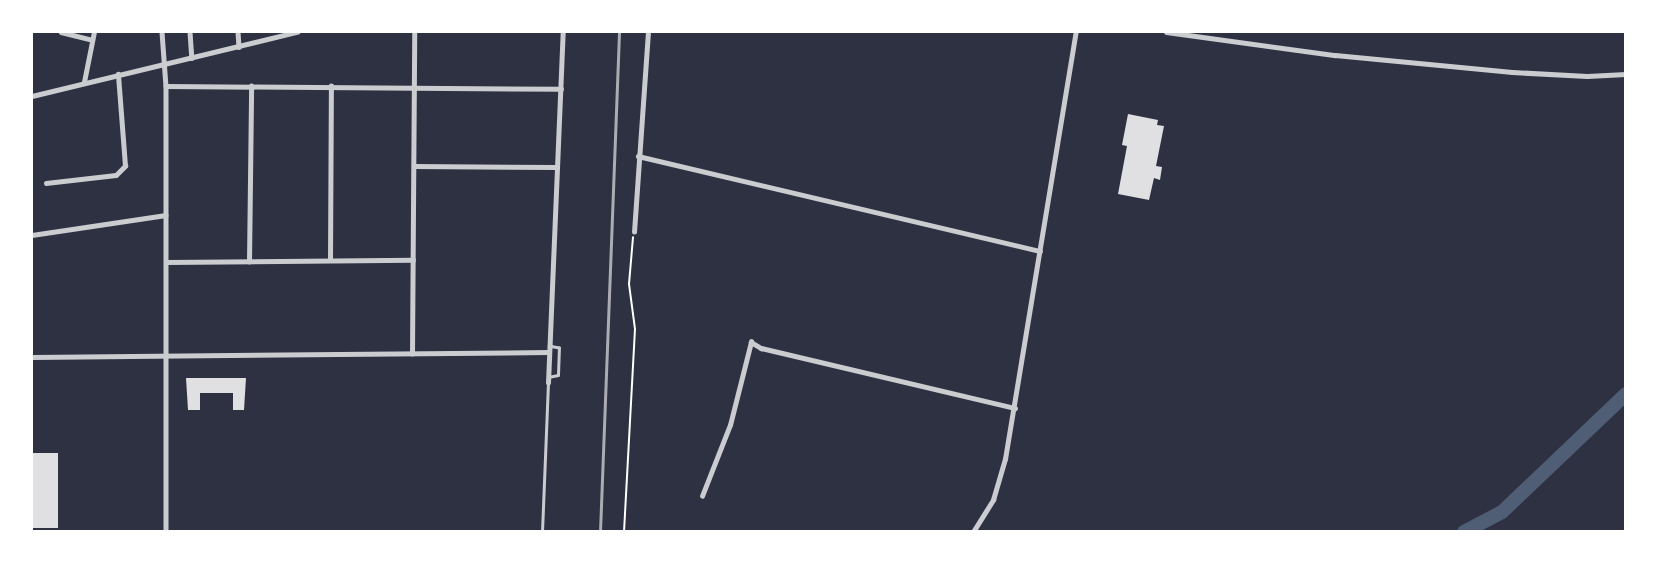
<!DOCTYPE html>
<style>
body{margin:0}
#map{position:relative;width:1657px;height:563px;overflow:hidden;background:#2d3142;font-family:"Sofia Sans Condensed",sans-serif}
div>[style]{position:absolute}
.river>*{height:14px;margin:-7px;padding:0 7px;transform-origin:7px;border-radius:7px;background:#4f5d75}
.building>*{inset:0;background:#e0e0e3;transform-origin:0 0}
.path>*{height:2px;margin:-1px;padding:0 1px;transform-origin:1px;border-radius:1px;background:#fff}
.service>*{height:2.5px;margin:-1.25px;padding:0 1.25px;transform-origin:1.25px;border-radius:1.25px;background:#caccd0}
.minor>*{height:4.5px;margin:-2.25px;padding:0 2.25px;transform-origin:2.25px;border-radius:2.25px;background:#caccd0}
.tertiary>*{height:5px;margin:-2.5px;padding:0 2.5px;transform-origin:2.5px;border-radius:2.5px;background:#caccd0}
.rail>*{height:2.5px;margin:-1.25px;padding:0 1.25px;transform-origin:1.25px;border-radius:1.25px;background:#abadb3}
span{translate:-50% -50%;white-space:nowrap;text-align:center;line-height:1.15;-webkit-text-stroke:6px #fff;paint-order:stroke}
.frame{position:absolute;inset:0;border:33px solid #fff;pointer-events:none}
</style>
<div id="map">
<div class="river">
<i style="left:1464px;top:532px;width:43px;rotate:-27.8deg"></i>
<i style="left:1502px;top:512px;width:171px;rotate:-43.6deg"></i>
</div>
<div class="building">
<i style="clip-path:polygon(1128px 114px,1158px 120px,1157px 125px,1164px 126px,1156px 166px,1162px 167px,1160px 180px,1154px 178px,1149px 200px,1118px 194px,1127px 146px,1122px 145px)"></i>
<i style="clip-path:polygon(186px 378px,246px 378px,244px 410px,233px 410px,233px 393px,200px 393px,200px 410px,188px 410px)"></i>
<i style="left:32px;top:453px;width:26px;height:75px"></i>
</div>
<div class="path">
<i style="left:624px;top:532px;width:203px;rotate:-86.9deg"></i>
<i style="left:635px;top:329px;width:45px;rotate:-97.6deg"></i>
<i style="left:629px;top:284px;width:47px;rotate:-85.1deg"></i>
</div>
<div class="service">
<i style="left:548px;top:377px;width:10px;rotate:-11deg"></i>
<i style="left:558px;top:375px;width:27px;rotate:-88deg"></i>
<i style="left:559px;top:348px;width:10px;rotate:-169deg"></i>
<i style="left:542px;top:532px;width:149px;rotate:-87.7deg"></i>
</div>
<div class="minor">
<i style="left:61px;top:32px;width:32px;rotate:14deg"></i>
<i style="left:162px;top:32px;width:54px;rotate:85.8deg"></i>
<i style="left:166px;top:86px;width:446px;rotate:90deg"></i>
<i style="left:190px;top:32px;width:26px;rotate:86deg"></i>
<i style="left:238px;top:32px;width:15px;rotate:86deg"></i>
<i style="left:84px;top:82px;width:51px;rotate:-78.7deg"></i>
<i style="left:166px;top:86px;width:395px;rotate:0.4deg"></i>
<i style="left:32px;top:96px;width:273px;rotate:-13.6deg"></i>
<i style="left:638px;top:156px;width:413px;rotate:13.3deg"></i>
<i style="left:414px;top:166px;width:143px;rotate:0.4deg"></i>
<i style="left:46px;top:183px;width:70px;rotate:-6.5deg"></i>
<i style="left:116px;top:175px;width:13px;rotate:-45deg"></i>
<i style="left:125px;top:166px;width:92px;rotate:-94.4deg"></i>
<i style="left:634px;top:232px;width:200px;rotate:-86deg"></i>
<i style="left:32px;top:235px;width:135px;rotate:-8.5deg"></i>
<i style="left:330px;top:260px;width:174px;rotate:-89.7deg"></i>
<i style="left:166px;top:262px;width:247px;rotate:-0.5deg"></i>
<i style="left:249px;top:262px;width:176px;rotate:-89.3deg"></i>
<i style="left:412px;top:354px;width:322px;rotate:-89.6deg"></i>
<i style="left:548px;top:383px;width:351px;rotate:-87.6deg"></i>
<i style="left:702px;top:496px;width:76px;rotate:-68.5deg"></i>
<i style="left:730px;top:425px;width:86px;rotate:-75.8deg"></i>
<i style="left:751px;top:342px;width:12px;rotate:31deg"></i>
<i style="left:761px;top:348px;width:261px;rotate:13.3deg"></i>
<i style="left:973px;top:532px;width:38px;rotate:-58deg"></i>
<i style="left:993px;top:500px;width:43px;rotate:-73.7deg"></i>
<i style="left:1005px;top:459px;width:433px;rotate:-80.6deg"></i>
</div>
<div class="tertiary">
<i style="left:1166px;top:32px;width:171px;rotate:7.8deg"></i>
<i style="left:1335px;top:55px;width:178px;rotate:5.5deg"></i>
<i style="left:1512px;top:72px;width:75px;rotate:3.1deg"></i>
<i style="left:1587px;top:76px;width:39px;rotate:-3deg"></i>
<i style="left:32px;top:357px;width:517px;rotate:-0.55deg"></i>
</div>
<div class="rail">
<i style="left:600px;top:532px;width:500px;rotate:-87.82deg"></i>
</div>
<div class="frame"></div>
</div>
